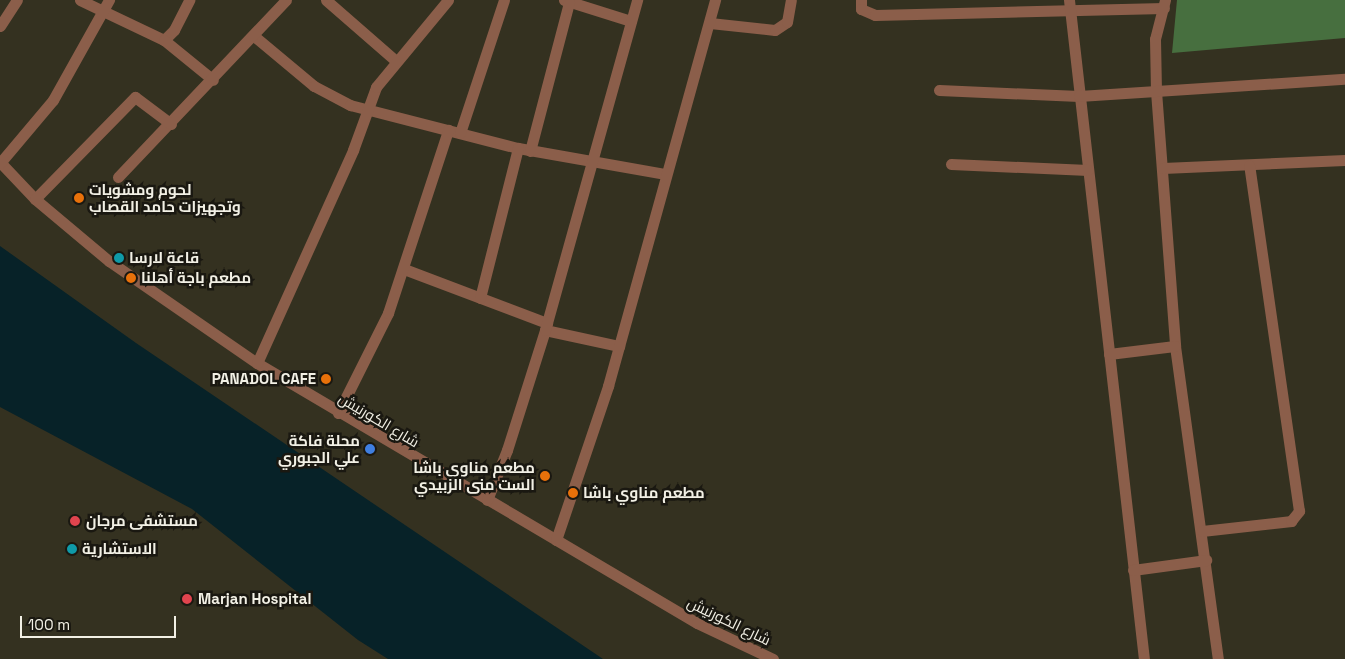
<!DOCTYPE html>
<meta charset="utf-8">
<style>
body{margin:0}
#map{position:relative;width:1345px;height:659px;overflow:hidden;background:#343120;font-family:"Space Grotesk",Cairo,sans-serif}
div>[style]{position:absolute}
.forest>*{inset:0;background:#476f3f}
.water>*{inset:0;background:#072228}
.minor>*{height:11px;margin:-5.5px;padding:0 5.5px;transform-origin:5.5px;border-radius:5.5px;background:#8b5e4a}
.dots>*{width:14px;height:14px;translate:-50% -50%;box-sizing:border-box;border:2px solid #1a1811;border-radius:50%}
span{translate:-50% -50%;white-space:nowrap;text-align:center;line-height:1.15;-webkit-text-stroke:5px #1a1811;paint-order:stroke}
.poi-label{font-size:15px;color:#f2f0e5;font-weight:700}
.left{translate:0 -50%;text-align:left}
.right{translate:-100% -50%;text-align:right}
.street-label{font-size:15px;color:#f2f0e5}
.scale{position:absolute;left:20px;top:616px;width:156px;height:22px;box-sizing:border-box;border:2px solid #f2f0e5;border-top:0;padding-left:6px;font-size:15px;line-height:18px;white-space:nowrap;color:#f2f0e5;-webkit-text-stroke:4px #1a1811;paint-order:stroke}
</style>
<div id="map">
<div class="forest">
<i style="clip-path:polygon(1177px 0,1345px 0,1345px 38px,1172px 53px)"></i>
</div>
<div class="water">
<i style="clip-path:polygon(0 246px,136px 343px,603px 659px,388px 659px,358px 640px,192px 509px,0 407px)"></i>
</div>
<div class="minor">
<i style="left:80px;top:0;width:93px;rotate:25.5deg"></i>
<i style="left:164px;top:40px;width:14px;rotate:-45deg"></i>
<i style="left:174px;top:30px;width:34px;rotate:-63deg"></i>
<i style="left:326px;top:0;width:93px;rotate:41.1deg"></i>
<i style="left:564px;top:0;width:70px;rotate:17.4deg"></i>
<i style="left:861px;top:0;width:9px;rotate:90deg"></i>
<i style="left:861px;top:9px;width:15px;rotate:23deg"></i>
<i style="left:875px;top:15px;width:289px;rotate:-1.4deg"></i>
<i style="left:1069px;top:0;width:663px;rotate:83.51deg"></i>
<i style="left:1165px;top:0;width:40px;rotate:104.4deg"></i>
<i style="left:1155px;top:39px;width:52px;rotate:88.9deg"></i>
<i style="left:1156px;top:91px;width:256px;rotate:85.7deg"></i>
<i style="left:1175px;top:346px;width:316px;rotate:82.2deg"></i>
<i style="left:710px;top:23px;width:65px;rotate:6.1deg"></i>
<i style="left:775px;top:30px;width:14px;rotate:-34deg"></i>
<i style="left:787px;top:22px;width:22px;rotate:-80deg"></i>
<i style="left:0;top:26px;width:31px;rotate:-57deg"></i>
<i style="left:254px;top:36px;width:78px;rotate:39.8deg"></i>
<i style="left:314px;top:86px;width:41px;rotate:27.8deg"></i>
<i style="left:350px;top:105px;width:173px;rotate:14.4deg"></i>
<i style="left:518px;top:148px;width:150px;rotate:10deg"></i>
<i style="left:164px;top:40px;width:63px;rotate:39.2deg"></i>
<i style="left:939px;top:90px;width:140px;rotate:2.5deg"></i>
<i style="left:1079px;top:96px;width:267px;rotate:-3.7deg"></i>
<i style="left:460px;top:133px;width:140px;rotate:-71.7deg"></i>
<i style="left:530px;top:151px;width:154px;rotate:-75.3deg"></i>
<i style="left:0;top:162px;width:51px;rotate:46.6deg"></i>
<i style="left:35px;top:199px;width:97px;rotate:40deg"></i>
<i style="left:109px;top:261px;width:180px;rotate:34.6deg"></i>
<i style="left:257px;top:363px;width:511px;rotate:30.58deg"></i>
<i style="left:697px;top:623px;width:84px;rotate:25.3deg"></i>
<i style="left:0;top:163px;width:82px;rotate:-49.9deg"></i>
<i style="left:53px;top:100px;width:115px;rotate:-60.8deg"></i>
<i style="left:951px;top:164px;width:137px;rotate:2.5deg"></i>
<i style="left:1163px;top:168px;width:182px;rotate:-2.5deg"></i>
<i style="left:118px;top:177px;width:244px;rotate:-46.5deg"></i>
<i style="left:35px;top:199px;width:143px;rotate:-45.6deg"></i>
<i style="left:135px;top:97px;width:45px;rotate:36.9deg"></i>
<i style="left:404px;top:269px;width:153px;rotate:20.7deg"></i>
<i style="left:480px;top:298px;width:155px;rotate:-75.8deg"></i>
<i style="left:545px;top:330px;width:76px;rotate:12.2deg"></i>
<i style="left:1109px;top:354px;width:66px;rotate:-6.9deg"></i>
<i style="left:257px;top:363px;width:234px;rotate:-65.7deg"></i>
<i style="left:353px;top:150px;width:67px;rotate:-69.9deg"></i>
<i style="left:376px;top:87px;width:113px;rotate:-50.4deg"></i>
<i style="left:338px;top:413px;width:112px;rotate:-63.4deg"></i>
<i style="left:388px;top:313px;width:193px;rotate:-71.8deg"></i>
<i style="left:487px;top:500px;width:54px;rotate:-68.2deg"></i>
<i style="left:507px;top:450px;width:126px;rotate:-72.4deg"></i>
<i style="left:545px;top:330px;width:343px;rotate:-74.4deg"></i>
<i style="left:1202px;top:531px;width:90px;rotate:-6.4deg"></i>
<i style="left:1291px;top:521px;width:13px;rotate:-51deg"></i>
<i style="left:1299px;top:511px;width:349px;rotate:-98.2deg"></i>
<i style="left:556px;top:540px;width:163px;rotate:-71.3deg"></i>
<i style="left:608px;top:386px;width:401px;rotate:-74.5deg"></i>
<i style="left:1133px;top:570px;width:74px;rotate:-7.8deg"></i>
</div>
<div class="dots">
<i style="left:79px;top:198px;background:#e8710a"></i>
<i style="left:119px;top:258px;background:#0f9aa8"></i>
<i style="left:131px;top:278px;background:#e8710a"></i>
<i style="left:326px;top:379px;background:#e8710a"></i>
<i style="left:370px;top:449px;background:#3f7fe0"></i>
<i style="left:545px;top:476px;background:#e8710a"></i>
<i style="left:573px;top:493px;background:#e8710a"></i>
<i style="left:75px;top:521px;background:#e0444e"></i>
<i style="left:72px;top:549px;background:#0f9aa8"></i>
<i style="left:187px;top:599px;background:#e0444e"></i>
</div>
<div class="poi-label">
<span class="left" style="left:89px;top:198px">لحوم ومشويات<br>وتجهيزات حامد القصاب</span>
<span class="left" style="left:129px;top:258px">قاعة لارسا</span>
<span class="left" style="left:141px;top:278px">مطعم باجة أهلنا</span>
<span class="right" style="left:316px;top:379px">PANADOL CAFE</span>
<span class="right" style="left:360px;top:449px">محلة فاكة<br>علي الجبوري</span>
<span class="right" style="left:535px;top:476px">مطعم مناوي باشا<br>الست منى الزبيدي</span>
<span class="left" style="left:583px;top:493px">مطعم مناوي باشا</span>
<span class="left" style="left:86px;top:521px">مستشفى مرجان</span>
<span class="left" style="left:82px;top:549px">الاستشارية</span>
<span class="left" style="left:198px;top:599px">Marjan Hospital</span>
</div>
<div class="street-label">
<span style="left:379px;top:420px;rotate:31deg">شارع الكورنيش</span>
<span style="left:729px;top:621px;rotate:26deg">شارع الكورنيش</span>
</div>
<div class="scale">100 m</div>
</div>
